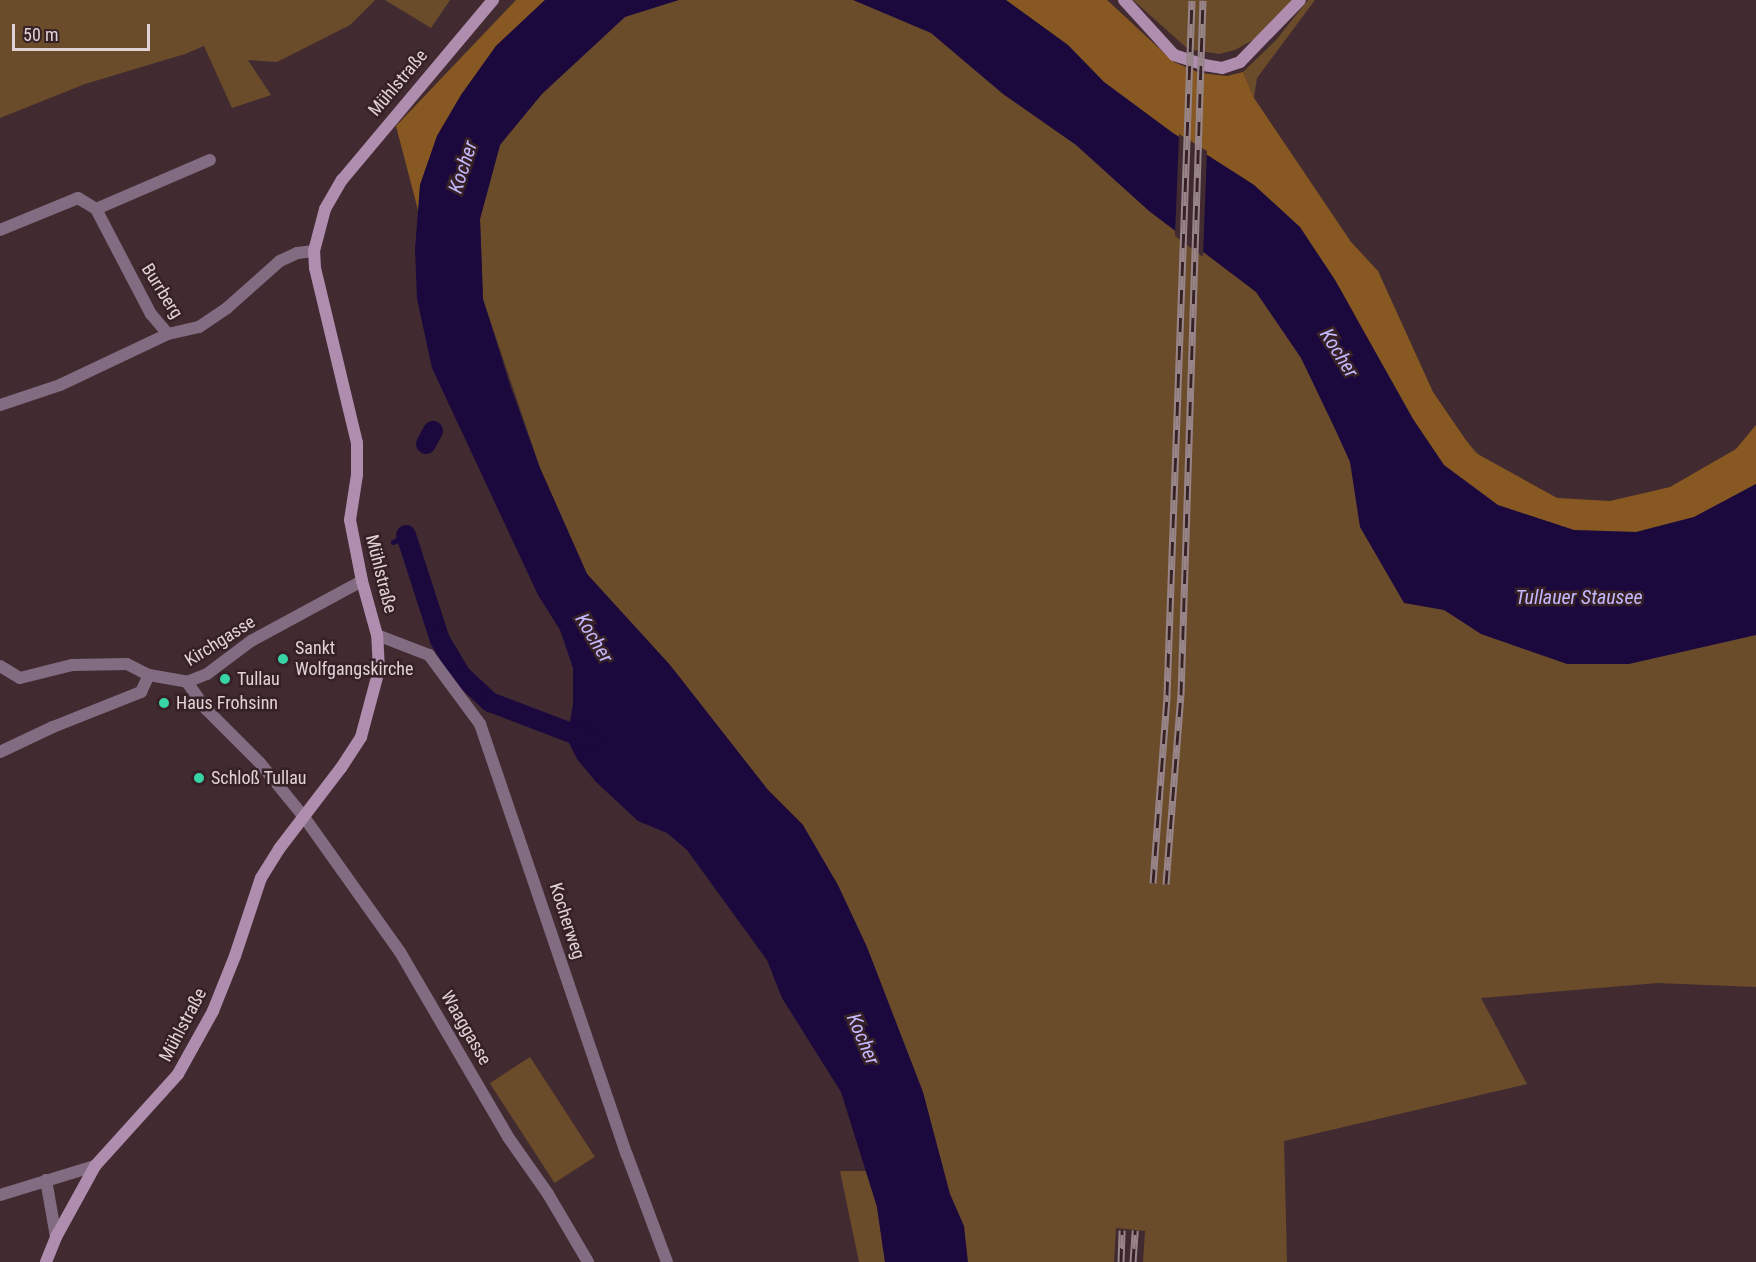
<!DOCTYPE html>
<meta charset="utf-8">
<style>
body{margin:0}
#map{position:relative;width:1756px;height:1262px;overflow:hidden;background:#412b31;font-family:"Roboto Condensed",sans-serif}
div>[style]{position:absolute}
.green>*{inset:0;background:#6b4c2a;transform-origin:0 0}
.forest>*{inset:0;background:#875821}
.water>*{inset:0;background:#1b093e}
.pier>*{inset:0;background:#412b31}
.stream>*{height:5px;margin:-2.5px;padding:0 2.5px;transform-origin:2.5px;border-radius:2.5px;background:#1b093e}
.canal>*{height:20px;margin:-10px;padding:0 10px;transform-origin:10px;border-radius:10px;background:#1b093e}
.street>*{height:12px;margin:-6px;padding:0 6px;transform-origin:6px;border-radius:6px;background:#826c82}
.secondary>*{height:12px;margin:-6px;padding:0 6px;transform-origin:6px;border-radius:6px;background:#af8daf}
.rail>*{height:7px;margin-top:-3.5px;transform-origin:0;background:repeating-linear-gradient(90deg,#362127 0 14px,#98858a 0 28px);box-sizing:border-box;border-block:2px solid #98858a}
.dots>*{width:16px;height:16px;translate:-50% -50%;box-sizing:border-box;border:3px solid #362127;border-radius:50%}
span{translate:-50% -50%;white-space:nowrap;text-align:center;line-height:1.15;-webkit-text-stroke:5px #362127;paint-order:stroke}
.street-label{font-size:18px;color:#e1d2d6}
.poi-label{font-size:18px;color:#e1d2d6}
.left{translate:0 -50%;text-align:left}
.water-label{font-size:20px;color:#c4b8fe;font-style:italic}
.scale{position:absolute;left:12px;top:24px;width:138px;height:27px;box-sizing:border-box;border:3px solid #e1d2d6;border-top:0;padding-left:8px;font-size:18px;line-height:21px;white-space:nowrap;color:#e1d2d6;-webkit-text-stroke:4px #362127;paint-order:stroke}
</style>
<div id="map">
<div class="green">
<i style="clip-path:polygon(0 0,375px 0,350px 25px,277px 62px,248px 60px,271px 95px,232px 108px,204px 46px,185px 54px,85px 84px,0 118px)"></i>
<i style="clip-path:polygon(385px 0,450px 0,431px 28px)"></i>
<i style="clip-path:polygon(595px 0,1077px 0,1494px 472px,1565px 511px,1756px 489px,1756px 987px,1658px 983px,1481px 998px,1527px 1084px,1284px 1141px,1287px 1262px,1143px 1262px,1145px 1231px,1116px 1228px,1114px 1262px,952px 1262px,803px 825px,768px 790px,670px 665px,587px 574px,540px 468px,483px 299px,480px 219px,500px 145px)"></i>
<i style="clip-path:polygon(1133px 0,1292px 0,1264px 34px,1235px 50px,1219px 54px,1188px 49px)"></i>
<i style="clip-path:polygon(1308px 0,1315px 0,1257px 78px,1254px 98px,1243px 72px,1276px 40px)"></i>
<i style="left:530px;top:1057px;width:119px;height:48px;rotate:57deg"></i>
<i style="clip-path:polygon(840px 1171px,868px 1171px,877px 1207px,885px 1262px,859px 1262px)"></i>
</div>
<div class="forest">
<i style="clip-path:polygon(516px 0,545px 0,496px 46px,461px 95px,437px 136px,420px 185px,419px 214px,396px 126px)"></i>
<i style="clip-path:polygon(1006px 0,1107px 0,1174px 62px,1200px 73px,1227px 76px,1243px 72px,1254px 98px,1351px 242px,1378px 271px,1433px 392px,1474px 452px,1557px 498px,1610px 501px,1670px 487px,1736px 449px,1756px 425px,1756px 484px,1694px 517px,1636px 532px,1574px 530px,1498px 506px,1444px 465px,1413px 419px,1335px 280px,1299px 227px,1254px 185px,1173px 133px,1104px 82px,1068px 45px)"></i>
</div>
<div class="water">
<i style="clip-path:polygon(545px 0,679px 0,625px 17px,542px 94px,500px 145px,480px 219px,483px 299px,510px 385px,540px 468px,587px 574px,670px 665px,768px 790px,803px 825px,838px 885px,867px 947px,923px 1092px,950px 1194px,964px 1226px,968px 1262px,885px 1262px,877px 1207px,841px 1092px,782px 998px,767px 960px,687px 850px,667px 833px,638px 821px,596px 782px,577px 759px,567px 739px,573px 704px,573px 668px,560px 630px,538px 595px,432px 368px,417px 299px,415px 249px,420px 185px,437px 136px,461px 95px,496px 46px)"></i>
<i style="clip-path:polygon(853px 0,1006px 0,1068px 45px,1104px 82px,1173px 133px,1254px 185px,1300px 227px,1335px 280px,1413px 419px,1444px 465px,1498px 505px,1574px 530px,1636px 532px,1694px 517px,1756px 484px,1756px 635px,1629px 664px,1567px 664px,1481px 634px,1444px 610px,1404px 603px,1360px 527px,1350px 462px,1335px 429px,1301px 358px,1256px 292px,1149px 211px,1076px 145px,1003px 94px,931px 33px)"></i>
</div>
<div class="pier">
<i style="clip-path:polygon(1179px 134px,1207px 151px,1203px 257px,1175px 236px)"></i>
</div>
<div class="stream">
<i style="left:393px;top:542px;width:15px;rotate:-28deg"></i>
</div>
<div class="canal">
<i style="left:426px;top:444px;width:15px;rotate:-62deg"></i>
<i style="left:406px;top:535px;width:110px;rotate:72.1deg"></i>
<i style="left:440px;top:640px;width:41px;rotate:59deg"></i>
<i style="left:461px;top:675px;width:40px;rotate:43deg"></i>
<i style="left:490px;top:702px;width:109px;rotate:20.9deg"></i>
</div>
<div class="street">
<i style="left:96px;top:209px;width:124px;rotate:-23.3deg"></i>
<i style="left:0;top:230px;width:84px;rotate:-22.3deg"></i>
<i style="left:78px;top:198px;width:21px;rotate:31deg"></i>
<i style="left:96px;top:209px;width:119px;rotate:62.4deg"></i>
<i style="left:151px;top:314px;width:26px;rotate:50deg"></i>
<i style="left:168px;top:334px;width:32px;rotate:-13deg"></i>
<i style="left:199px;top:327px;width:34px;rotate:-34deg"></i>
<i style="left:227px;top:308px;width:71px;rotate:-41.6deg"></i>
<i style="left:280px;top:261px;width:19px;rotate:-25deg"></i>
<i style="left:297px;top:253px;width:17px;rotate:-7deg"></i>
<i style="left:0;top:405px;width:63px;rotate:-18.4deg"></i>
<i style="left:60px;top:385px;width:119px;rotate:-25.3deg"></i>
<i style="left:377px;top:635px;width:56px;rotate:21deg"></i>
<i style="left:429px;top:655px;width:86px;rotate:53.5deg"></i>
<i style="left:480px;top:724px;width:455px;rotate:71.2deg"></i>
<i style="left:627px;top:1155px;width:114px;rotate:69.5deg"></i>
<i style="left:0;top:666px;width:23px;rotate:31deg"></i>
<i style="left:20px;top:678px;width:54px;rotate:-14deg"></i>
<i style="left:72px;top:665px;width:55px;rotate:-1deg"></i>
<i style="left:127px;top:664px;width:25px;rotate:27deg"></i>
<i style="left:149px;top:675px;width:39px;rotate:10deg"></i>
<i style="left:187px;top:682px;width:22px;rotate:-22deg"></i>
<i style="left:207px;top:674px;width:55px;rotate:-36.9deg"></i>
<i style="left:251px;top:641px;width:126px;rotate:-28.4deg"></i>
<i style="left:187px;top:682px;width:33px;rotate:55deg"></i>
<i style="left:206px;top:709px;width:76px;rotate:45deg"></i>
<i style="left:260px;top:763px;width:70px;rotate:50.8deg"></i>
<i style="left:304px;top:817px;width:166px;rotate:54.6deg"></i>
<i style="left:400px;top:952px;width:214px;rotate:59.7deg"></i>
<i style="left:508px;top:1137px;width:70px;rotate:54.9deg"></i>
<i style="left:548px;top:1194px;width:79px;rotate:59.5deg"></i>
<i style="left:0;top:752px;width:59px;rotate:-25.3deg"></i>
<i style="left:53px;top:727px;width:95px;rotate:-21.7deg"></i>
<i style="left:141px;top:692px;width:19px;rotate:-65deg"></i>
<i style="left:46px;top:1180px;width:58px;rotate:80deg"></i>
<i style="left:0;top:1195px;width:99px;rotate:-17deg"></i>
</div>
<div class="secondary">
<i style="left:1124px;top:0;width:74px;rotate:47.7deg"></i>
<i style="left:1174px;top:55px;width:32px;rotate:18deg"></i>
<i style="left:1204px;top:65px;width:18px;rotate:9deg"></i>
<i style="left:1222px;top:68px;width:19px;rotate:-18deg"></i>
<i style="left:1240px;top:62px;width:86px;rotate:-45.9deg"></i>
<i style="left:46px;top:1262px;width:27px;rotate:-68deg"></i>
<i style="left:56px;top:1237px;width:81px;rotate:-61.2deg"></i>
<i style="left:95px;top:1166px;width:124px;rotate:-47.9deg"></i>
<i style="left:178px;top:1074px;width:72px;rotate:-60.9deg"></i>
<i style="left:213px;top:1011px;width:59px;rotate:-68.2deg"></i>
<i style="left:235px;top:956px;width:82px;rotate:-71.6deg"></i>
<i style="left:261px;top:878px;width:34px;rotate:-58deg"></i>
<i style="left:279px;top:849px;width:102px;rotate:-52.6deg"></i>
<i style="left:341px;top:768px;width:37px;rotate:-57deg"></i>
<i style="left:361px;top:737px;width:69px;rotate:-75deg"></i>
<i style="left:379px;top:670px;width:35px;rotate:-93deg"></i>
<i style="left:377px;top:635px;width:56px;rotate:-105.5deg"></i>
<i style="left:362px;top:581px;width:62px;rotate:-101.1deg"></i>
<i style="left:350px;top:520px;width:46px;rotate:-81.2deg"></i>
<i style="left:357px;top:475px;width:32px;rotate:-90deg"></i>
<i style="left:357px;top:443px;width:180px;rotate:-103.5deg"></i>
<i style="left:315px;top:268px;width:17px;rotate:-93deg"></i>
<i style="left:314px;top:251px;width:43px;rotate:-75.3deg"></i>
<i style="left:325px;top:209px;width:34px;rotate:-60deg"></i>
<i style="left:342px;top:180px;width:235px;rotate:-50deg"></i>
</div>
<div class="rail">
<i style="left:1153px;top:883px;width:189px;rotate:-85.7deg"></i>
<i style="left:1167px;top:695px;width:695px;rotate:-87.94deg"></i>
<i style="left:1166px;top:884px;width:190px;rotate:-85.5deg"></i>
<i style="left:1181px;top:695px;width:695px;rotate:-88.19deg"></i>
<i style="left:1121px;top:1262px;width:32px;rotate:-88deg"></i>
<i style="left:1133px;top:1262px;width:32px;rotate:-86deg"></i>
</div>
<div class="dots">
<i style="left:283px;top:659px;background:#37d4a6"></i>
<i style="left:225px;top:679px;background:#37d4a6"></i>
<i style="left:164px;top:703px;background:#37d4a6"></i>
<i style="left:199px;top:778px;background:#37d4a6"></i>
</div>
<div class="street-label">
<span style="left:398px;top:83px;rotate:-50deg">Mühlstraße</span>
<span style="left:162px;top:291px;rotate:58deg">Burrberg</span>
<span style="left:381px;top:574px;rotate:76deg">Mühlstraße</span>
<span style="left:220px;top:641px;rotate:-32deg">Kirchgasse</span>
<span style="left:567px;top:921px;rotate:72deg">Kocherweg</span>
<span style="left:183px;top:1025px;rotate:-62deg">Mühlstraße</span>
<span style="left:466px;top:1028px;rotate:60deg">Waaggasse</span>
</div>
<div class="poi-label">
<span class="left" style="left:295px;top:659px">Sankt<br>Wolfgangskirche</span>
<span class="left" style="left:237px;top:679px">Tullau</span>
<span class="left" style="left:176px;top:703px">Haus Frohsinn</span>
<span class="left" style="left:211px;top:778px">Schloß Tullau</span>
</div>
<div class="water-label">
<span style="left:463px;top:167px;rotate:-72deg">Kocher</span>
<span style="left:1339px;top:353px;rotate:58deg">Kocher</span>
<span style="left:1579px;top:597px">Tullauer Stausee</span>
<span style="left:594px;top:638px;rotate:59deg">Kocher</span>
<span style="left:863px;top:1039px;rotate:67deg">Kocher</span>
</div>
<div class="scale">50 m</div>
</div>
